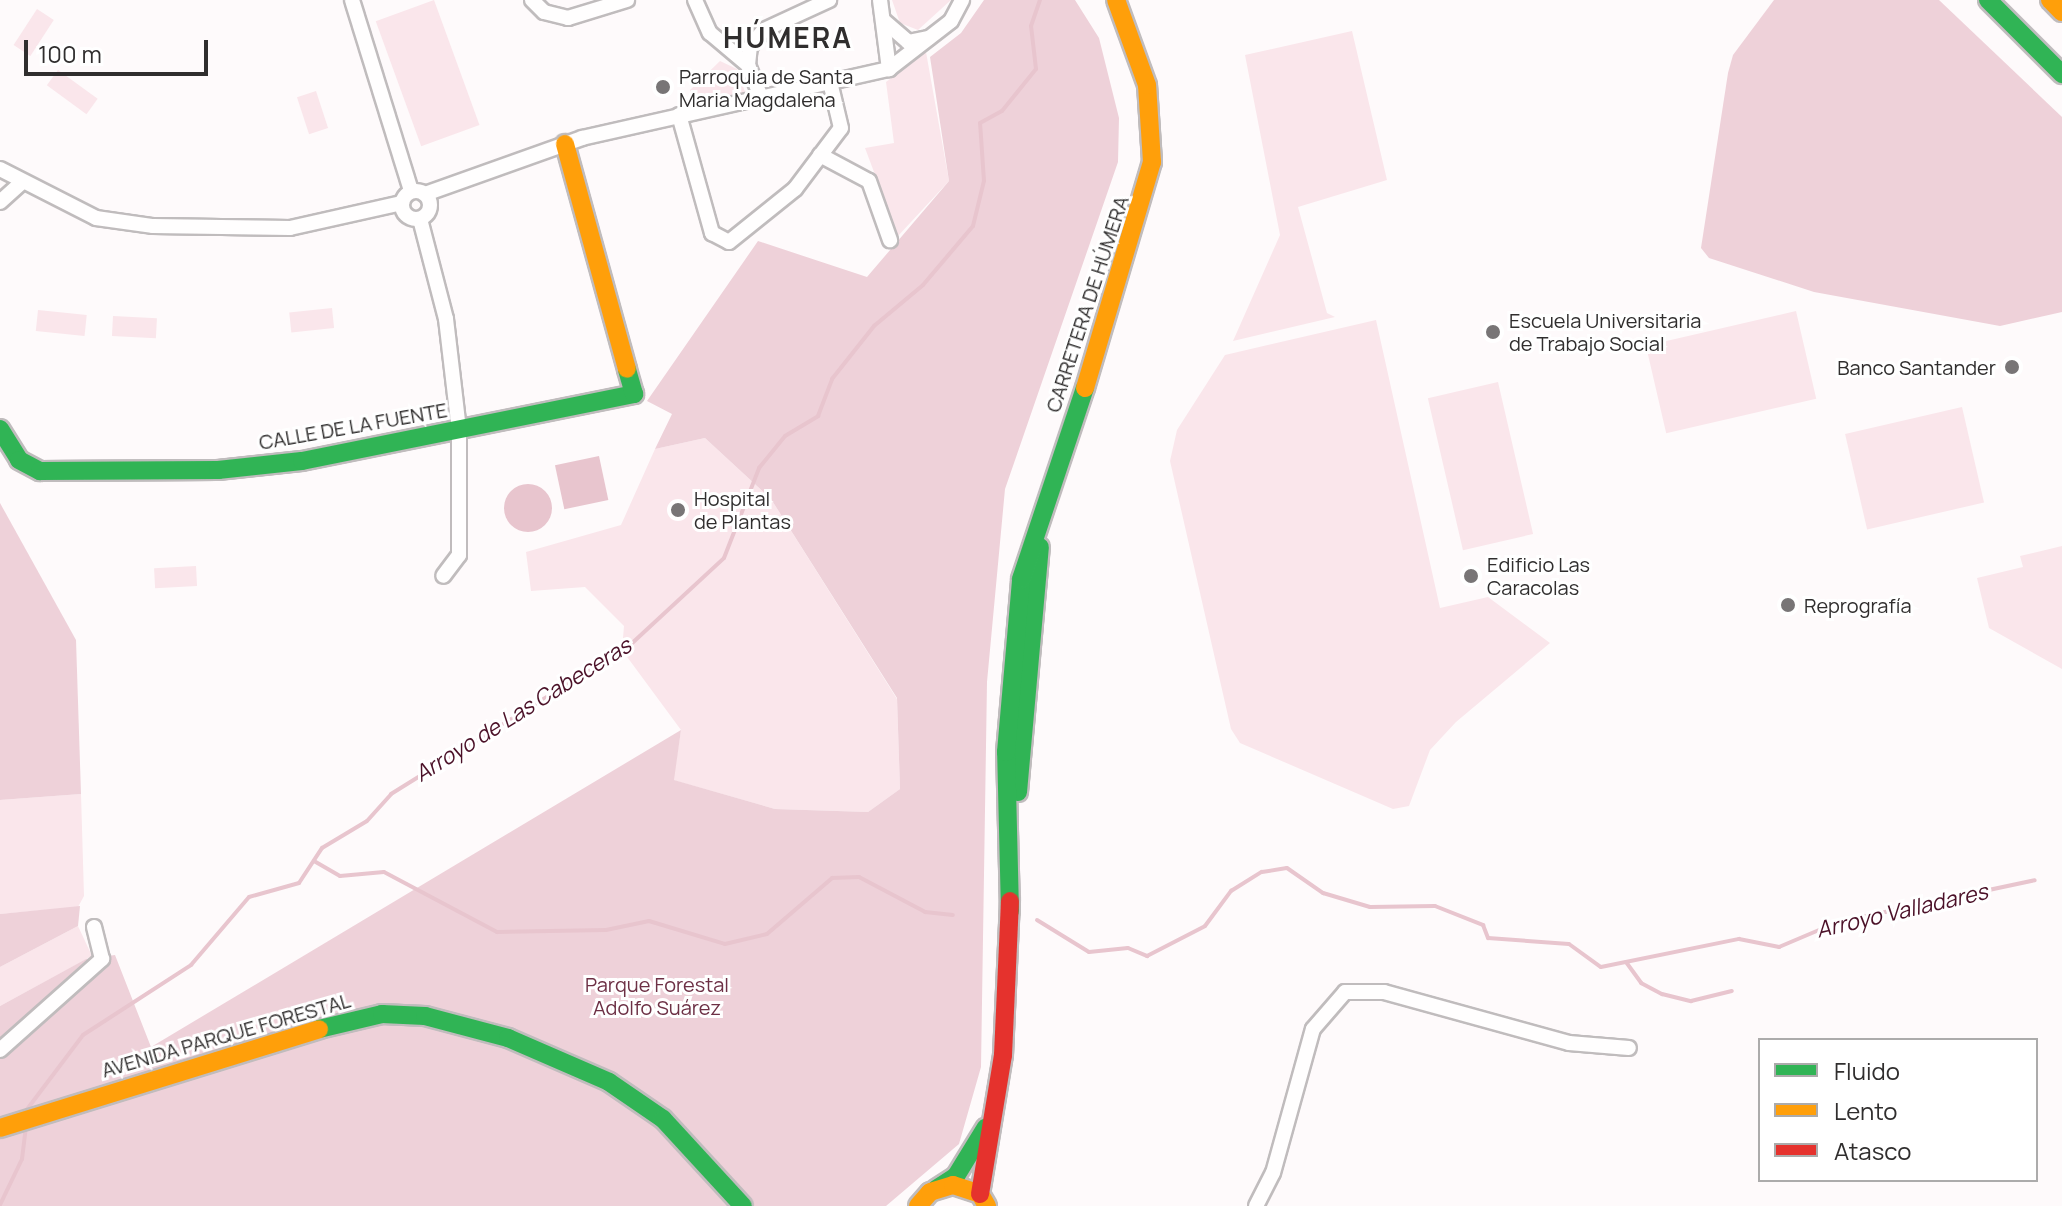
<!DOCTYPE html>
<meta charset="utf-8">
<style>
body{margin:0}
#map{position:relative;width:2062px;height:1206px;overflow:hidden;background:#fefafb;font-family:Manrope,sans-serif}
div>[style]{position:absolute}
.green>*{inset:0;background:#fae6eb;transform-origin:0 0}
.forest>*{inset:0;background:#eed1d9}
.water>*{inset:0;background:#e8c5ce;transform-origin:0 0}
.round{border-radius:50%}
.stream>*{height:4px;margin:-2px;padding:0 2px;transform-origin:2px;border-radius:2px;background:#e8c5ce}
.roads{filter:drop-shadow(2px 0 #c0bcbd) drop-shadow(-2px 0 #c0bcbd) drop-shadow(0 2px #c0bcbd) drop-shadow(0 -2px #c0bcbd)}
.street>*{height:14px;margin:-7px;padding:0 7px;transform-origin:7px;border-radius:7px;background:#fffefe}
.street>.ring{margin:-7px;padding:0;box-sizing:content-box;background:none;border:14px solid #fffefe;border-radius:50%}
.fast>*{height:18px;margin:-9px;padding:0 9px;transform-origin:9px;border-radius:9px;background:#30b455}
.slow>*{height:18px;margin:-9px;padding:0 9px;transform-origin:9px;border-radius:9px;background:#ff9f0a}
.jam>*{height:18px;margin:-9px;padding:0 9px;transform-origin:9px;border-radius:9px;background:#e5322d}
.dots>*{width:22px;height:22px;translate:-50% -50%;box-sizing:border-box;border:4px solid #fff;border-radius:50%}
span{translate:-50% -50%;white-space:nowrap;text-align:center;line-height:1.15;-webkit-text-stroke:6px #fff;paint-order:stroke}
.poi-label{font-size:20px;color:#302e2e}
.left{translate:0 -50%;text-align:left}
.right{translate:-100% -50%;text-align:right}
.street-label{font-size:20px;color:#302e2e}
.park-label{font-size:20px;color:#6d3045}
.water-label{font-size:22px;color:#4b1128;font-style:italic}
.district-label{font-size:28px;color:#302e2e;font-weight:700;letter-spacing:2px}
.legend{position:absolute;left:1758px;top:1038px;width:280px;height:144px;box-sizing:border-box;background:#fff;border:2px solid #acabab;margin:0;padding:10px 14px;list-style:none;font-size:24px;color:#302e2e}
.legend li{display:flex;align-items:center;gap:16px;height:40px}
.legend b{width:40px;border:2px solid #acabab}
.scale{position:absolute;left:24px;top:40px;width:184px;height:36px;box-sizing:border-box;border:4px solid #302e2e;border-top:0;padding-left:10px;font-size:24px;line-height:28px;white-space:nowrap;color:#302e2e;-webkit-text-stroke:6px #fff;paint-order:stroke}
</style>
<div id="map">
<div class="green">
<i style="left:434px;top:0;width:133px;height:62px;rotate:70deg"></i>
<i style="clip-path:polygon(892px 0,951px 0,918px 30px,900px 23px)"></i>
<i style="left:37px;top:9px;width:20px;height:43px;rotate:33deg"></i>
<i style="clip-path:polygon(1352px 31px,1387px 180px,1298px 207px,1327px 313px,1335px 317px,1233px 341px,1280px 235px,1245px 55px)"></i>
<i style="clip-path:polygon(926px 52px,949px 181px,898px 236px,865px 148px,894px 143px,886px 82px)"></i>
<i style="clip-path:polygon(720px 61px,737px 69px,745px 92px,694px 103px,690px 90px)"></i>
<i style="left:58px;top:70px;width:49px;height:19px;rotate:36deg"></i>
<i style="left:316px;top:91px;width:39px;height:20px;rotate:72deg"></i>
<i style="left:332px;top:308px;width:20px;height:43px;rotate:84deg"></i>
<i style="left:38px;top:310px;width:49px;height:21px;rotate:6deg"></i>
<i style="left:1796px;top:311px;width:90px;height:154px;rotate:77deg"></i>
<i style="left:113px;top:316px;width:44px;height:20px;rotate:3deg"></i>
<i style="clip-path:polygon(1376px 320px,1440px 608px,1488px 597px,1550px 643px,1456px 722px,1430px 750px,1409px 806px,1393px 809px,1240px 743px,1231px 729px,1170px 461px,1177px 430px,1225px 355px)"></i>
<i style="left:1498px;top:382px;width:156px;height:72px;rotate:77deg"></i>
<i style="left:1962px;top:407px;width:98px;height:120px;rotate:77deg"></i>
<i style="clip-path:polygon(705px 438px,771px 499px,897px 699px,900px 789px,868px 812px,775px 809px,673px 780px,681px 730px,622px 650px,624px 626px,585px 587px,531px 591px,526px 552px,621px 525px,655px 449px)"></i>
<i style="clip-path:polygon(2062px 546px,2062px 669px,1989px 628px,1977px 578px,2023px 567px,2020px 556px)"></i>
<i style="left:196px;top:566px;width:20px;height:42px;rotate:87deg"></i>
<i style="clip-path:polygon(81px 794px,84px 896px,78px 907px,0 914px,0 800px)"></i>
<i style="clip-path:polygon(78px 926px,92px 956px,0 1006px,0 967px)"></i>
</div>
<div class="forest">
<i style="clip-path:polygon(984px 0,1075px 0,1099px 38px,1119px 118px,1118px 162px,1005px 489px,987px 682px,981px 1067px,959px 1144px,886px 1206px,0 1206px,0 1006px,86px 959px,115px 955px,151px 1047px,681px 730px,674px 780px,775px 809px,868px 812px,900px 789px,897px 698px,771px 499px,705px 438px,655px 449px,672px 414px,647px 401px,758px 241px,867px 277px,949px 181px,930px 57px,961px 33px)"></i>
<i style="clip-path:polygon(1774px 0,1939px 0,2062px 117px,2062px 312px,2000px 326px,1814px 292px,1709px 258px,1701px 248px,1728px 73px,1733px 55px)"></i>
<i style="clip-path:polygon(0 503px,76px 640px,81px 794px,0 800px)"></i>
<i style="clip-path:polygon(80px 906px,78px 926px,0 967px,0 914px)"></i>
</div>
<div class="water">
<i style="left:599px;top:456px;width:45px;height:45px;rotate:78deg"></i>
<i class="round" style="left:504px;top:484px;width:48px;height:48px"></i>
</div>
<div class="stream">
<i style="left:314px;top:861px;width:30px;rotate:30deg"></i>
<i style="left:340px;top:876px;width:44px;rotate:-5.2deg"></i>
<i style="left:384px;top:872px;width:128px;rotate:28deg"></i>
<i style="left:497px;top:932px;width:109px;rotate:-1.1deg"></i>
<i style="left:606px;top:930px;width:44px;rotate:-11.8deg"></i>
<i style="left:649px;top:921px;width:79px;rotate:16.8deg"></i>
<i style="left:725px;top:944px;width:43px;rotate:-13.4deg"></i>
<i style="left:767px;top:934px;width:86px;rotate:-40.7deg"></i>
<i style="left:832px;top:878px;width:27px;rotate:-2deg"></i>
<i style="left:859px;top:877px;width:75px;rotate:27.9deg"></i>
<i style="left:925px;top:912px;width:28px;rotate:6deg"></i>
<i style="left:1037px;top:920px;width:61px;rotate:31.6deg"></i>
<i style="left:1089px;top:952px;width:39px;rotate:-6deg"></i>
<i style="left:1128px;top:948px;width:21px;rotate:23deg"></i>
<i style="left:1147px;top:956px;width:65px;rotate:-27.3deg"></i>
<i style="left:1205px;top:926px;width:44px;rotate:-53.4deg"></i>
<i style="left:1231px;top:891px;width:36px;rotate:-32deg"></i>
<i style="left:1262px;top:872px;width:25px;rotate:-9deg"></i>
<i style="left:1287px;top:868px;width:44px;rotate:34.8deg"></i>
<i style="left:1323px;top:893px;width:49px;rotate:16.6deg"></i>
<i style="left:1370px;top:907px;width:65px;rotate:-0.9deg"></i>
<i style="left:1435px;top:906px;width:52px;rotate:21.6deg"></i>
<i style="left:1483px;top:925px;width:14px;rotate:69deg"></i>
<i style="left:1488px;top:938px;width:81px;rotate:4.2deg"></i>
<i style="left:1569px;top:944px;width:39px;rotate:36deg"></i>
<i style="left:1601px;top:967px;width:141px;rotate:-11.5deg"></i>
<i style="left:1739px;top:939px;width:41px;rotate:11.3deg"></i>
<i style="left:1779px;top:947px;width:64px;rotate:-23deg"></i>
<i style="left:1838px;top:922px;width:201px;rotate:-12deg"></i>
<i style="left:1626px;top:962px;width:26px;rotate:54deg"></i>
<i style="left:1641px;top:983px;width:24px;rotate:28deg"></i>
<i style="left:1662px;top:994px;width:30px;rotate:14deg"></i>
<i style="left:1691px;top:1001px;width:42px;rotate:-13.7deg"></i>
<i style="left:25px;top:1112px;width:96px;rotate:-53deg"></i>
<i style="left:83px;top:1035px;width:129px;rotate:-32.9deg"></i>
<i style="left:191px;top:965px;width:89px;rotate:-49.5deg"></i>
<i style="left:249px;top:897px;width:52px;rotate:-15.6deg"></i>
<i style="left:299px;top:883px;width:42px;rotate:-56.7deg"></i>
<i style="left:322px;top:848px;width:52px;rotate:-31deg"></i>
<i style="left:367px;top:821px;width:36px;rotate:-48deg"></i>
<i style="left:391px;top:794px;width:280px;rotate:-31.9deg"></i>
<i style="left:629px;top:646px;width:129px;rotate:-42.8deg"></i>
<i style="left:724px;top:558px;width:97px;rotate:-68.7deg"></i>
<i style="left:759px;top:468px;width:41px;rotate:-50.9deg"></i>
<i style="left:785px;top:436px;width:39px;rotate:-31deg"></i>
<i style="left:818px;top:416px;width:40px;rotate:-69deg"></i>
<i style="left:832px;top:379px;width:68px;rotate:-51.6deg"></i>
<i style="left:874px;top:326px;width:64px;rotate:-39.9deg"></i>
<i style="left:923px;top:285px;width:77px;rotate:-49.7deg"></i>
<i style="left:973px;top:226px;width:46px;rotate:-76.3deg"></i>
<i style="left:984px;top:181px;width:58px;rotate:-93.9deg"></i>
<i style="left:980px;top:123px;width:25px;rotate:-29deg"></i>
<i style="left:1002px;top:111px;width:54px;rotate:-51deg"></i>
<i style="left:1036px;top:69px;width:43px;rotate:-96.6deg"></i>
<i style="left:1031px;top:26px;width:28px;rotate:-71deg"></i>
<i style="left:0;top:1205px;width:51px;rotate:-64.4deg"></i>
<i style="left:22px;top:1159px;width:34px;rotate:-83deg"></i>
</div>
<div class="roads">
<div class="street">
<i style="left:352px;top:0;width:200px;rotate:72.8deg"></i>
<i style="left:532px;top:0;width:17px;rotate:45deg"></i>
<i style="left:544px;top:12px;width:25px;rotate:14deg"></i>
<i style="left:568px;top:18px;width:62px;rotate:-17deg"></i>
<i style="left:695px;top:0;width:36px;rotate:66deg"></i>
<i style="left:710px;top:33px;width:50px;rotate:40.1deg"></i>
<i style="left:880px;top:0;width:70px;rotate:82.6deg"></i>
<i style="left:883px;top:20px;width:33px;rotate:41deg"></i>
<i style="left:908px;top:42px;width:21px;rotate:-11deg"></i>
<i style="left:761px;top:97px;width:35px;rotate:-112deg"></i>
<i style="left:748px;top:65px;width:18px;rotate:-84deg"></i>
<i style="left:750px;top:47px;width:22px;rotate:-51deg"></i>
<i style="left:764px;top:30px;width:72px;rotate:-24.8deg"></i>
<i style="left:679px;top:115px;width:123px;rotate:74.4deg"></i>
<i style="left:712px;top:233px;width:19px;rotate:28deg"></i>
<i style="left:729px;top:242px;width:85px;rotate:-38.8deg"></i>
<i style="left:795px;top:189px;width:76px;rotate:-53deg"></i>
<i style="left:841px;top:128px;width:47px;rotate:-103.4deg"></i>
<i style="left:820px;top:155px;width:55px;rotate:28deg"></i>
<i style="left:869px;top:181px;width:63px;rotate:70.4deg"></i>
<i style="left:0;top:169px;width:108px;rotate:27deg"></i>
<i style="left:96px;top:218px;width:58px;rotate:8deg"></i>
<i style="left:153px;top:226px;width:137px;rotate:0.8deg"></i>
<i style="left:290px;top:228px;width:115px;rotate:-12.6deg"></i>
<i class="ring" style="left:402px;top:191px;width:14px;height:14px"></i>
<i style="left:425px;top:194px;width:167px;rotate:-19.6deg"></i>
<i style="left:582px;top:138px;width:315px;rotate:-12.7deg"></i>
<i style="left:889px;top:69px;width:78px;rotate:-37.7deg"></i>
<i style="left:951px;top:21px;width:24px;rotate:-62deg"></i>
<i style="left:0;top:202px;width:28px;rotate:-42deg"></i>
<i style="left:420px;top:219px;width:103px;rotate:75.4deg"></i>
<i style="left:446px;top:319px;width:111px;rotate:83.3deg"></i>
<i style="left:459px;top:429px;width:126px;rotate:90deg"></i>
<i style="left:459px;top:555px;width:26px;rotate:127deg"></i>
<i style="left:0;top:1050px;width:137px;rotate:-41.7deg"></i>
<i style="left:102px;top:959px;width:33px;rotate:-104deg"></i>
<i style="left:1256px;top:1206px;width:37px;rotate:-63deg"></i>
<i style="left:1273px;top:1173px;width:149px;rotate:-74.5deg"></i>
<i style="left:1313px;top:1029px;width:49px;rotate:-49.1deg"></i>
<i style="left:1345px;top:992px;width:39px"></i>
<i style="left:1384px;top:992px;width:192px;rotate:15.4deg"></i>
<i style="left:1569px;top:1043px;width:60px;rotate:4.8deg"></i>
</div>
<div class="fast">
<i style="left:1988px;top:0;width:105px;rotate:45deg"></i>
<i style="left:0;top:429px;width:36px;rotate:58deg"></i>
<i style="left:19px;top:460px;width:24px;rotate:28deg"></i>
<i style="left:40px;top:471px;width:178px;rotate:-0.3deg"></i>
<i style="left:218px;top:470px;width:84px;rotate:-6.1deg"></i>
<i style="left:302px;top:461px;width:339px;rotate:-11.4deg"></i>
<i style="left:634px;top:394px;width:26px;rotate:-106deg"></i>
<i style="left:1018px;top:792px;width:246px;rotate:-84.9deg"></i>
<i style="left:1010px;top:911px;width:159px;rotate:-91.4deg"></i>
<i style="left:1006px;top:752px;width:174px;rotate:-85deg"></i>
<i style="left:1021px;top:579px;width:201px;rotate:-71.5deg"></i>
<i style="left:319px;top:1029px;width:65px;rotate:-13.4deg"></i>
<i style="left:382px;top:1014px;width:43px;rotate:2.7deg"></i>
<i style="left:425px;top:1016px;width:86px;rotate:14.8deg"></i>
<i style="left:508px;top:1038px;width:110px;rotate:23.5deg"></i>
<i style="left:609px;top:1082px;width:65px;rotate:34.4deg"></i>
<i style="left:663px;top:1119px;width:118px;rotate:47.4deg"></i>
<i style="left:936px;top:1189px;width:24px;rotate:-33deg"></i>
<i style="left:956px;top:1176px;width:57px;rotate:-58.5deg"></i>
</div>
<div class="slow">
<i style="left:2050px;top:0;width:17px;rotate:45deg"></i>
<i style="left:565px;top:144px;width:233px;rotate:74.6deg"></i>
<i style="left:1085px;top:388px;width:236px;rotate:-73.5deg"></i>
<i style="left:1152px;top:162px;width:77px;rotate:-93.7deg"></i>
<i style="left:1147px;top:85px;width:90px;rotate:-110deg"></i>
<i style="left:0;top:1128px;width:334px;rotate:-17.2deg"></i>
<i style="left:918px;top:1206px;width:18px;rotate:-49deg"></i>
<i style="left:930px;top:1192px;width:24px;rotate:-17deg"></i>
<i style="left:953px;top:1185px;width:28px;rotate:18deg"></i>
<i style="left:980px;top:1194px;width:14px;rotate:60deg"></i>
</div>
<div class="jam">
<i style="left:980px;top:1194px;width:141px;rotate:-80.6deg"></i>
<i style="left:1003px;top:1055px;width:154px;rotate:-87.4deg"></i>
</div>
</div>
<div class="dots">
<i style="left:663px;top:87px;background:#787576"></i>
<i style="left:1493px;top:332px;background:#787576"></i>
<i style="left:2012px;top:367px;background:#787576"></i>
<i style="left:678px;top:510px;background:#787576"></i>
<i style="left:1471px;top:576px;background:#787576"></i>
<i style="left:1788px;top:605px;background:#787576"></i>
</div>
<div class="poi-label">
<span class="left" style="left:679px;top:88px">Parroquia de Santa<br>Maria Magdalena</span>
<span class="left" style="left:1509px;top:332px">Escuela Universitaria<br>de Trabajo Social</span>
<span class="right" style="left:1996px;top:367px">Banco Santander</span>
<span class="left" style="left:694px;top:510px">Hospital<br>de Plantas</span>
<span class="left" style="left:1487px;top:576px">Edificio Las<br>Caracolas</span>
<span class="left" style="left:1804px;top:605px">Reprografía</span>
</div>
<div class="street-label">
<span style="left:1087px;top:304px;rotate:-72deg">CARRETERA DE HÚMERA</span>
<span style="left:353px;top:426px;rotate:-10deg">CALLE DE LA FUENTE</span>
<span style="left:226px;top:1035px;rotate:-16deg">AVENIDA PARQUE FORESTAL</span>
</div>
<div class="park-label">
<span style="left:657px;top:996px">Parque Forestal<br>Adolfo Suárez</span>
</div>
<div class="water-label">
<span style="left:523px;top:710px;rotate:-32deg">Arroyo de Las Cabeceras</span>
<span style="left:1902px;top:911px;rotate:-13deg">Arroyo Valladares</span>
</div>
<div class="district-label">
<span style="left:788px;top:37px">HÚMERA</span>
</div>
<ul class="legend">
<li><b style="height:10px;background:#30b455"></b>Fluido</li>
<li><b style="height:10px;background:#ff9f0a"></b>Lento</li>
<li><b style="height:10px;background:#e5322d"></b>Atasco</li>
</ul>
<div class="scale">100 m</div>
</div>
